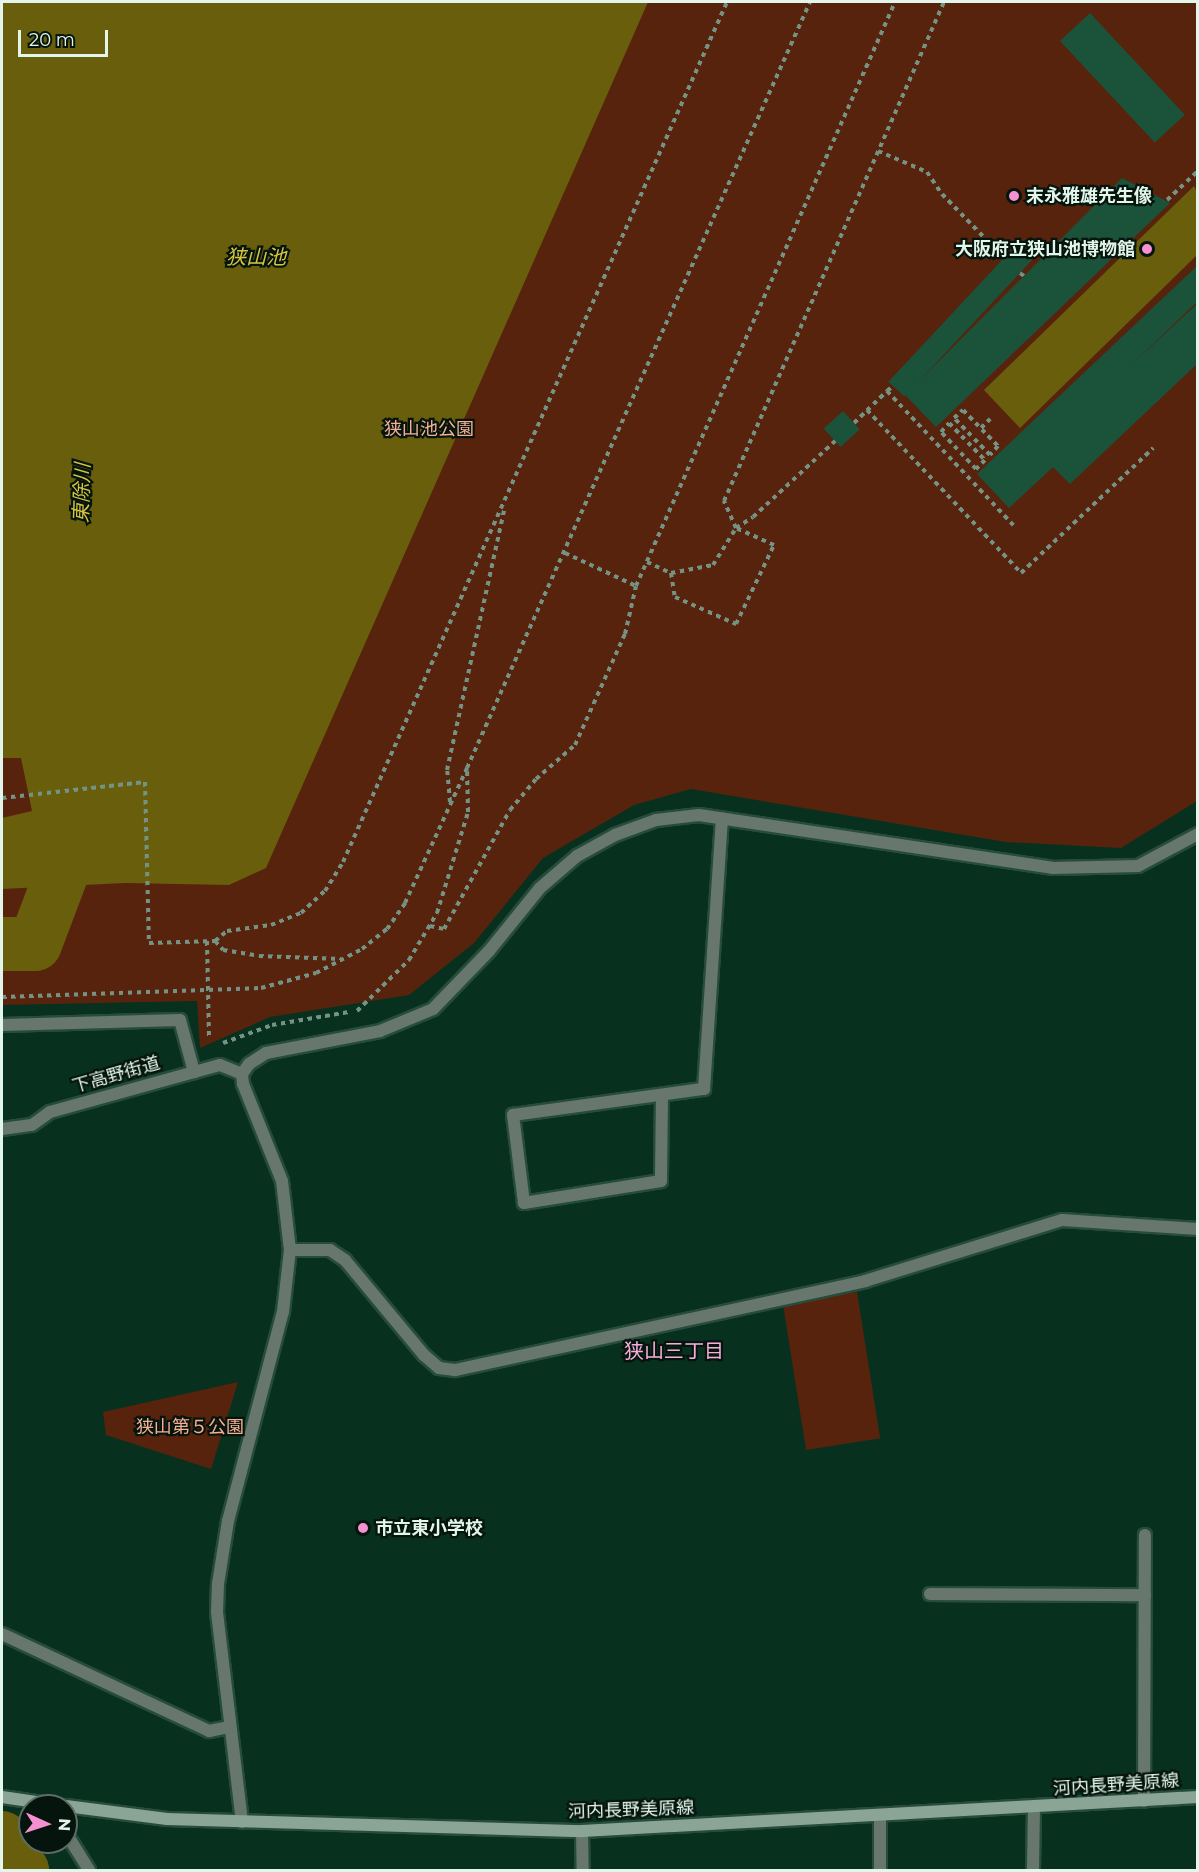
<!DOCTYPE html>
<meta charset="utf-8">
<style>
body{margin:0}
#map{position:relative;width:1199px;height:1872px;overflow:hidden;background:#08301f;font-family:Montserrat,"Noto Sans JP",sans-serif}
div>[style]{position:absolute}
.green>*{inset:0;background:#58230d;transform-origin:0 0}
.water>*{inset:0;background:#685e0c}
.river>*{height:54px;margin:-27px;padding:0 27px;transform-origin:27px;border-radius:27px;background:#685e0c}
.building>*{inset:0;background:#1b523a;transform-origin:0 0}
.path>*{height:4px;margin-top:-2px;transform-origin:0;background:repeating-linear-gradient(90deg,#759385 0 4.5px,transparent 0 9px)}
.roads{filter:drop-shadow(2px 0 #274c3c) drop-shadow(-2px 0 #274c3c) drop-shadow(0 2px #274c3c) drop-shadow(0 -2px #274c3c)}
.service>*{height:12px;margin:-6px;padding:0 6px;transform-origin:6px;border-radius:6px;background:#67776e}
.minor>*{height:12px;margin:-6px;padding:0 6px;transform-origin:6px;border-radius:6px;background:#67776e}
.tertiary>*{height:12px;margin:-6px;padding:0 6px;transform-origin:6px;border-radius:6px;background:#67776e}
.secondary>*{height:12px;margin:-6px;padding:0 6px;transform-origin:6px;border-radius:6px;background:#8aa596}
.dots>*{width:16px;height:16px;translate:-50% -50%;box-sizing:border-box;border:3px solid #05140d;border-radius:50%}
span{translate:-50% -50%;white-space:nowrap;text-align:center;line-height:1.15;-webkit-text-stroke:4.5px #05140d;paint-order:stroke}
.poi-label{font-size:18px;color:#e2f6eb;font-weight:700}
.left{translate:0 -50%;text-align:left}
.right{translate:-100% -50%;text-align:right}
.park-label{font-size:18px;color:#f4af95}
.street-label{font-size:18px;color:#e2f6eb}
.water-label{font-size:20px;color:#d7c540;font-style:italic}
.neighbourhood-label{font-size:20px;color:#f6aedb}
.frame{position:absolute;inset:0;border:3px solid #e2f6eb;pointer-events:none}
.north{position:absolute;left:18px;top:1794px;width:60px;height:60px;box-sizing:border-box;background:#05140d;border:2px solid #5d6e66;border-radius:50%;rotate:93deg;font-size:16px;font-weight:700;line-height:24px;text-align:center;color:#e2f6eb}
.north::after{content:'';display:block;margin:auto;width:21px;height:27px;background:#f591d2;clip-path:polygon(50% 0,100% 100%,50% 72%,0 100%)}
.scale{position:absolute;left:18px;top:30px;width:90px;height:27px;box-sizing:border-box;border:3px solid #e2f6eb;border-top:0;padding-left:8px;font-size:18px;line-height:21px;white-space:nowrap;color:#e2f6eb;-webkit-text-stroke:4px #05140d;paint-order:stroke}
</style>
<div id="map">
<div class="green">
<i style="clip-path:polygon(2px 2px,1197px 2px,1197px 801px,1121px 848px,1006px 842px,691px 789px,634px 805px,543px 858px,474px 943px,409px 995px,270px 1017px,200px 1048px,197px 1001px,2px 1005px)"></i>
<i style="left:857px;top:1292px;width:148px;height:75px;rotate:81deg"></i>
<i style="clip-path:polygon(238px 1382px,211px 1469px,106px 1435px,103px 1412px)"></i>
</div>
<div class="water">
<i style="clip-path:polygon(2px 2px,648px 2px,266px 868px,229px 885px,125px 883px,2px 889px,2px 818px,32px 811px,21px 758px,2px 758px)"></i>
<i style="clip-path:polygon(1194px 186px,1197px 192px,1197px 255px,1020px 428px,984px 390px)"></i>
</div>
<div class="river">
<i style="left:2px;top:944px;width:33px"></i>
<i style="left:35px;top:944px;width:96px;rotate:-69.3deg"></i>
<i style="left:69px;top:854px;width:41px;rotate:-87.2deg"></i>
<i style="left:2px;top:1838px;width:38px;rotate:58deg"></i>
</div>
<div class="building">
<i style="left:1090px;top:13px;width:139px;height:41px;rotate:47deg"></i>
<i style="clip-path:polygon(1122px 178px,1170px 203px,936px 427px,905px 395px)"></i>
<i style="left:1016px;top:245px;width:22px;height:187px;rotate:43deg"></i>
<i style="clip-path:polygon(1198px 265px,1198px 301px,1129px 367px,1198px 303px,1198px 363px,1070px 484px,1053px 467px,1009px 508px,977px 474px)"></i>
<i style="left:843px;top:411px;width:25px;height:26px;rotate:48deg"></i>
</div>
<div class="path">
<i style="left:878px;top:151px;width:53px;rotate:23.2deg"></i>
<i style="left:927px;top:172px;width:27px;rotate:56deg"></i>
<i style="left:942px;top:194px;width:88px;rotate:45.9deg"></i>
<i style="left:1167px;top:200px;width:42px;rotate:-43.1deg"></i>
<i style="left:1020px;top:273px;width:5px;rotate:37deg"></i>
<i style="left:887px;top:391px;width:8px;rotate:-40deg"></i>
<i style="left:867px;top:410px;width:224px;rotate:46.6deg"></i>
<i style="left:1021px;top:573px;width:182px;rotate:-43.4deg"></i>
<i style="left:963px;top:410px;width:50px;rotate:45.8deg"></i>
<i style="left:998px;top:446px;width:12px;rotate:132deg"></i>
<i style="left:990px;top:455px;width:52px;rotate:-134.2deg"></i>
<i style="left:954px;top:418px;width:12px;rotate:-42deg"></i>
<i style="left:854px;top:423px;width:46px;rotate:-44.1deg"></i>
<i style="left:887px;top:391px;width:188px;rotate:46.7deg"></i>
<i style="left:949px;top:423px;width:52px;rotate:45.8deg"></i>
<i style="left:985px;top:460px;width:13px;rotate:135deg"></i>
<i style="left:976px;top:469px;width:51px;rotate:-133.4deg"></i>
<i style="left:941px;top:432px;width:12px;rotate:-48deg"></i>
<i style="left:981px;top:428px;width:13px;rotate:-45deg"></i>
<i style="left:565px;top:553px;width:78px;rotate:24.9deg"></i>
<i style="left:647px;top:562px;width:26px;rotate:25deg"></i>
<i style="left:671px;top:573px;width:43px;rotate:-10.8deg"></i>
<i style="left:713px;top:565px;width:44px;rotate:-58.1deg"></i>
<i style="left:736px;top:528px;width:20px;rotate:-33deg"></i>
<i style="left:753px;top:517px;width:112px;rotate:-42.8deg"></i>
<i style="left:671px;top:573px;width:24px;rotate:81deg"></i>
<i style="left:675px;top:597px;width:67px;rotate:23.9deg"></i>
<i style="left:736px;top:624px;width:88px;rotate:-64.3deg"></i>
<i style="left:774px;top:545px;width:42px;rotate:-155.9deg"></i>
<i style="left:736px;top:528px;width:30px;rotate:-114deg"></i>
<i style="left:724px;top:501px;width:545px;rotate:-66.21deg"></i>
<i style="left:2px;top:798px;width:144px;rotate:-6.4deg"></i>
<i style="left:145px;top:782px;width:161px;rotate:88.6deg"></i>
<i style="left:149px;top:943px;width:66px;rotate:-1.7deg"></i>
<i style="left:215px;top:941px;width:16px;rotate:-40deg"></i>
<i style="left:227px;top:931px;width:44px;rotate:-7.8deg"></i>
<i style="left:271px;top:925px;width:32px;rotate:-22deg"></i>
<i style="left:301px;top:913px;width:33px;rotate:-43deg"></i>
<i style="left:325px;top:891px;width:34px;rotate:-58deg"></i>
<i style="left:343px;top:862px;width:942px;rotate:-65.94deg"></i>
<i style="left:450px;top:802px;width:32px;rotate:-95deg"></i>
<i style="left:447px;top:770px;width:266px;rotate:-77.6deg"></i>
<i style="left:430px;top:926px;width:14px;rotate:12deg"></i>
<i style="left:444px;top:929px;width:136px;rotate:-61deg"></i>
<i style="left:510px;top:810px;width:40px;rotate:-50deg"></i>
<i style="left:536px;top:779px;width:52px;rotate:-41.1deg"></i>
<i style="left:575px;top:745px;width:122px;rotate:-65.8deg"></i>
<i style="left:625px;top:634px;width:49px;rotate:-77.1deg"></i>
<i style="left:636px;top:586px;width:639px;rotate:-66.08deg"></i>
<i style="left:207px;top:941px;width:97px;rotate:88.8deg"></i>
<i style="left:215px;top:941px;width:12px;rotate:48deg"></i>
<i style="left:223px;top:950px;width:36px;rotate:9deg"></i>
<i style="left:259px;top:956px;width:82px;rotate:2.1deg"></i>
<i style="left:2px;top:997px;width:259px;rotate:-2deg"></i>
<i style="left:261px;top:988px;width:57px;rotate:-15.3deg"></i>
<i style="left:316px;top:973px;width:52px;rotate:-27.6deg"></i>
<i style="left:362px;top:949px;width:32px;rotate:-39deg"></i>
<i style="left:387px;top:929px;width:32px;rotate:-55deg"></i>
<i style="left:405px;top:903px;width:149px;rotate:-65.3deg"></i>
<i style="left:467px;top:768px;width:839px;rotate:-65.88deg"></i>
<i style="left:357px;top:1011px;width:73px;rotate:-44.4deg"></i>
<i style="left:409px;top:960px;width:55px;rotate:-59.2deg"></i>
<i style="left:437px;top:913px;width:106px;rotate:-72.9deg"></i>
<i style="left:468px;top:812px;width:43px;rotate:-91.3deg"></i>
<i style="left:223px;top:1043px;width:52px;rotate:-20.2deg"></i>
<i style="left:272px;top:1025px;width:78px;rotate:-9.6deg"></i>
</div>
<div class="roads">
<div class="service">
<i style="left:2px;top:1025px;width:178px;rotate:-1.6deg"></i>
<i style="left:180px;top:1020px;width:54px;rotate:74.9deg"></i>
<i style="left:66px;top:1833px;width:44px;rotate:58.1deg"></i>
</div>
<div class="minor">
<i style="left:662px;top:1095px;width:86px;rotate:90.7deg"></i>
<i style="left:661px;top:1181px;width:139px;rotate:170.9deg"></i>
<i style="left:524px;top:1203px;width:89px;rotate:-97.1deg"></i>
<i style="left:513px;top:1115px;width:193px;rotate:-7.8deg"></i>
<i style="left:704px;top:1089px;width:271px;rotate:-86.2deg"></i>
<i style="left:2px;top:1129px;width:30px;rotate:-8deg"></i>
<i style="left:32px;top:1125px;width:22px;rotate:-36deg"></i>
<i style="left:50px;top:1112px;width:176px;rotate:-15.5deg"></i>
<i style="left:220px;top:1065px;width:24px;rotate:22deg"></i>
<i style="left:290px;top:1250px;width:40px"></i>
<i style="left:330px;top:1250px;width:18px;rotate:34deg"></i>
<i style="left:345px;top:1260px;width:124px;rotate:50.3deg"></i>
<i style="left:424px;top:1355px;width:20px;rotate:41deg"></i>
<i style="left:439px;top:1368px;width:16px;rotate:7deg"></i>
<i style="left:455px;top:1370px;width:420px;rotate:-12.2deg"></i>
<i style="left:865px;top:1281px;width:206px;rotate:-17.2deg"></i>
<i style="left:1062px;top:1220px;width:136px;rotate:3.8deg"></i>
<i style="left:930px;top:1594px;width:215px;rotate:0.3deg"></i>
<i style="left:2px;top:1634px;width:229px;rotate:25.1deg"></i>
<i style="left:209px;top:1731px;width:20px;rotate:-11deg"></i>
<i style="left:1144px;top:1801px;width:266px;rotate:-89.8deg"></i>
<i style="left:582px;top:1831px;width:39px;rotate:89deg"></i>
<i style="left:880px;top:1870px;width:54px;rotate:-90deg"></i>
<i style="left:1033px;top:1870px;width:62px;rotate:-89.1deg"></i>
</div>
<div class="tertiary">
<i style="left:242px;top:1822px;width:211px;rotate:-96.8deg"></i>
<i style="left:217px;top:1612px;width:28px;rotate:-88deg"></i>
<i style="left:218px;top:1584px;width:64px;rotate:-81deg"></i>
<i style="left:228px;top:1521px;width:216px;rotate:-75.3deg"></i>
<i style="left:283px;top:1312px;width:62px;rotate:-83.6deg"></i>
<i style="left:290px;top:1250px;width:69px;rotate:-96.6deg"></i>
<i style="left:282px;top:1181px;width:105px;rotate:-111.9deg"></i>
<i style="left:243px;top:1084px;width:10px;rotate:-96deg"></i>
<i style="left:242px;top:1074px;width:12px;rotate:-55deg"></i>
<i style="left:249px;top:1064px;width:20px;rotate:-33deg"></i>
<i style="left:266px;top:1053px;width:116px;rotate:-10.9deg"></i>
<i style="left:380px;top:1031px;width:57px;rotate:-22.5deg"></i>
<i style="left:433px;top:1009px;width:81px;rotate:-46deg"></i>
<i style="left:489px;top:951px;width:81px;rotate:-51deg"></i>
<i style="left:540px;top:888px;width:49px;rotate:-40.9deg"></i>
<i style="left:577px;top:856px;width:43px;rotate:-28.9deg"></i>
<i style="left:615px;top:835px;width:44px;rotate:-20.1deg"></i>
<i style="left:656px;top:820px;width:43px;rotate:-6.6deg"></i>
<i style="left:699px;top:815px;width:357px;rotate:8.5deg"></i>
<i style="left:1052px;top:868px;width:86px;rotate:-1.3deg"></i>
<i style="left:1138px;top:866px;width:68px;rotate:-28.1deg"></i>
</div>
<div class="secondary">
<i style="left:2px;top:1797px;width:62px;rotate:8.4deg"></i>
<i style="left:66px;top:1806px;width:102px;rotate:7.3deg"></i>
<i style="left:167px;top:1819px;width:415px;rotate:1.7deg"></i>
<i style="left:582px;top:1831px;width:617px;rotate:-3.16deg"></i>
</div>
</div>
<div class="dots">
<i style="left:1014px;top:196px;background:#f591d2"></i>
<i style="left:1147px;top:249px;background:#f591d2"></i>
<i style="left:363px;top:1528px;background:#f591d2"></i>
</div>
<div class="poi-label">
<span class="left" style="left:1026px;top:196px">末永雅雄先生像</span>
<span class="right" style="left:1135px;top:249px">大阪府立狭山池博物館</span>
<span class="left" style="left:375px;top:1528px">市立東小学校</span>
</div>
<div class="park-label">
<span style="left:429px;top:429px">狭山池公園</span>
<span style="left:190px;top:1427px">狭山第５公園</span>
</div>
<div class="street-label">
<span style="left:116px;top:1075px;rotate:-16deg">下高野街道</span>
<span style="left:1116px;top:1785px;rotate:-4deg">河内長野美原線</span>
<span style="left:631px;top:1810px;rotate:-2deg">河内長野美原線</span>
</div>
<div class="water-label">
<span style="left:256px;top:257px">狭山池</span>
<span style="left:82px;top:493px;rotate:-88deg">東除川</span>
</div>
<div class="neighbourhood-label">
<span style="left:674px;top:1351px">狭山三丁目</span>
</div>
<div class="frame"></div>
<div class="north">N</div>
<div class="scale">20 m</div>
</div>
